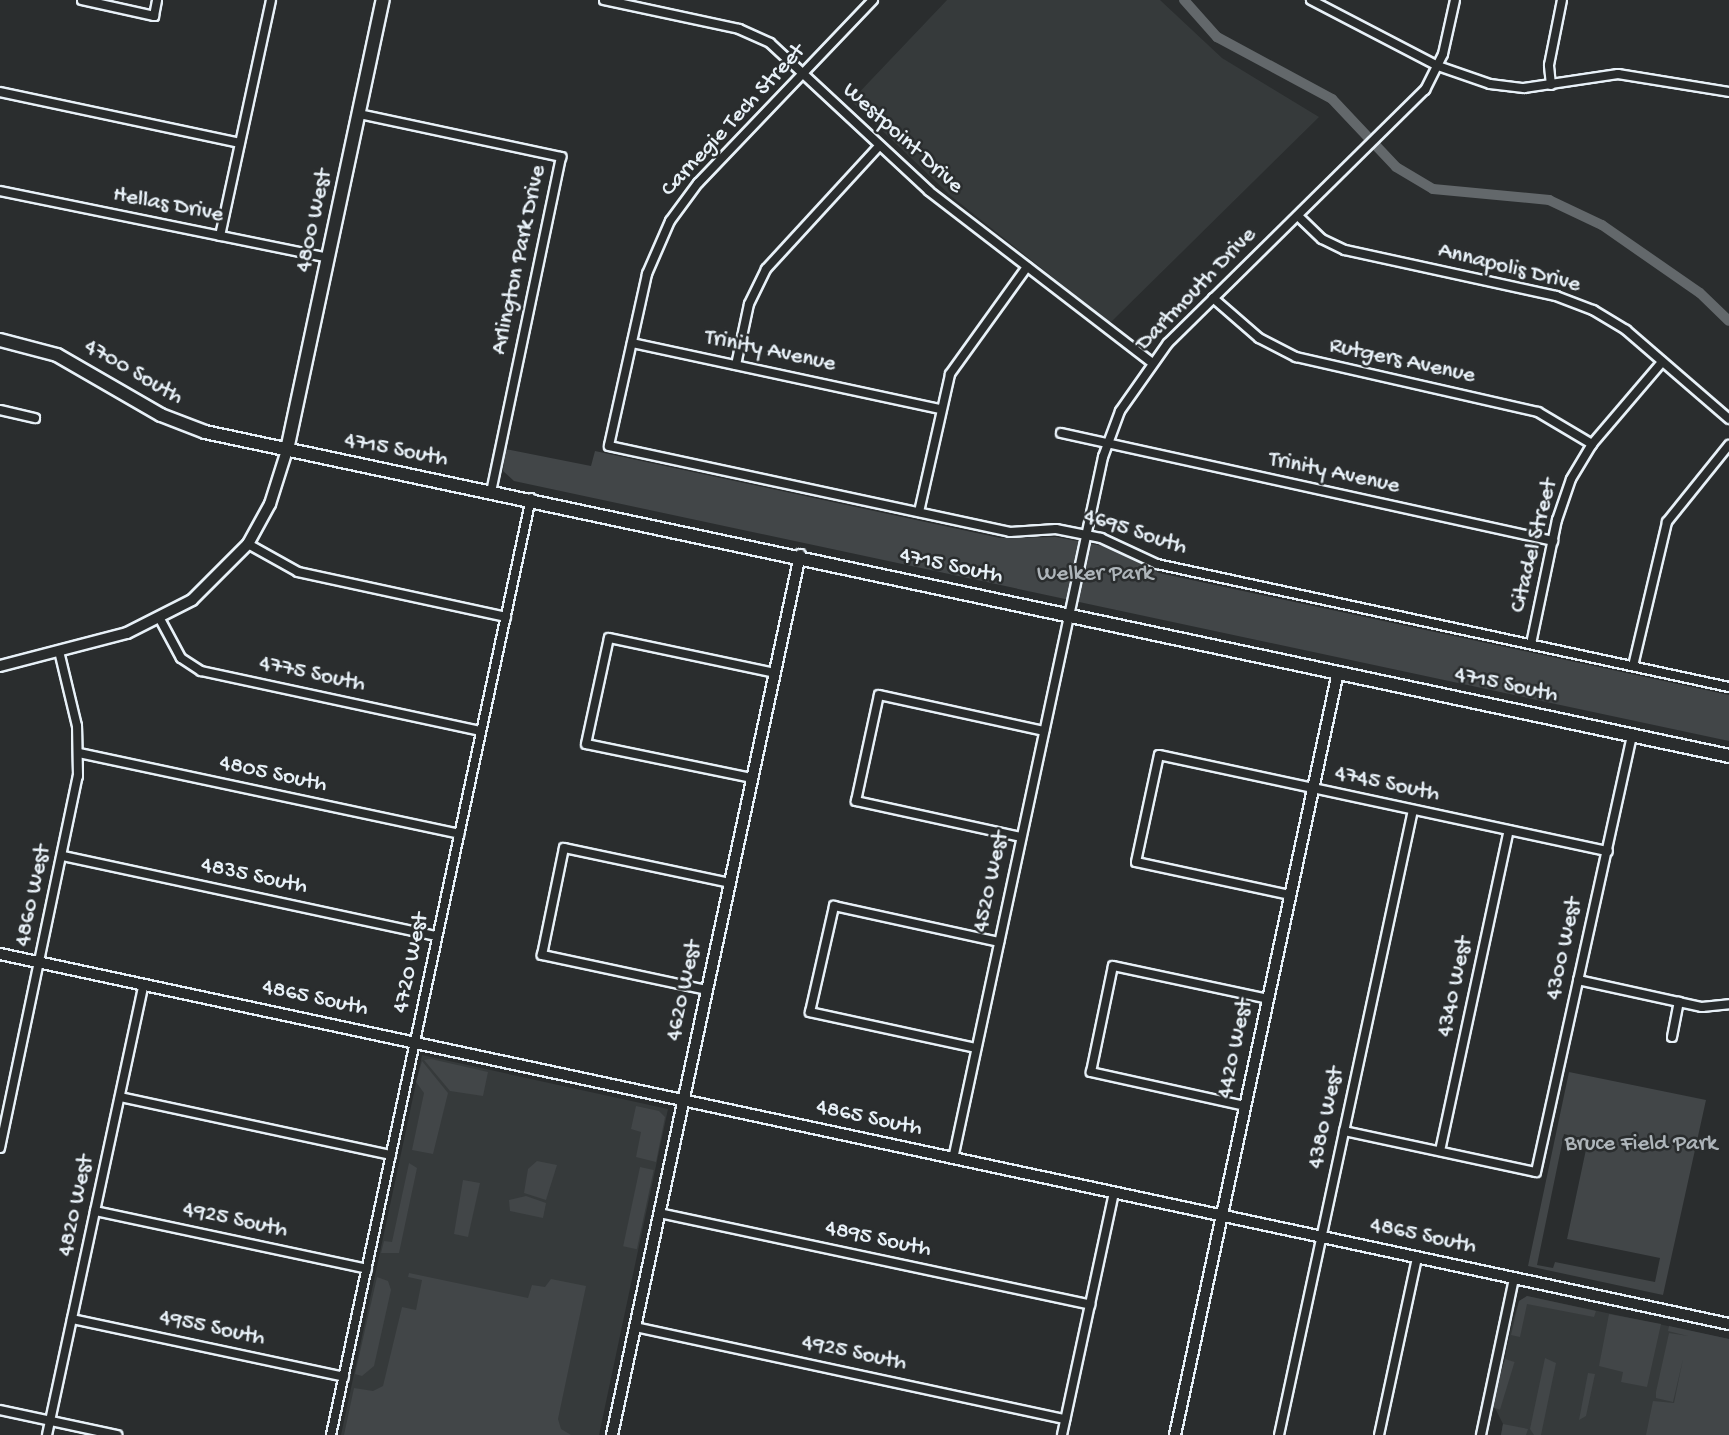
<!DOCTYPE html>
<style>
body{margin:0}
#map{position:relative;width:1729px;height:1435px;overflow:hidden;background:#2a2d2e;font-family:"Gochi Hand",sans-serif}
div>[style]{position:absolute}
.built>*{inset:0;background:#363a3b}
.green>*{inset:0;background:#424648;transform-origin:0 0}
.canal>*{height:10px;margin:-5px;padding:0 5px;transform-origin:5px;border-radius:5px;background:#63686b}
.roads{filter:drop-shadow(2px 0 #e8f1f8) drop-shadow(-2px 0 #e8f1f8) drop-shadow(0 2px #e8f1f8) drop-shadow(0 -2px #e8f1f8)}
.minor>*{height:8px;margin:-4px;padding:0 4px;transform-origin:4px;border-radius:4px;background:#2a2d2e}
.tertiary>*{height:10px;margin:-5px;padding:0 5px;transform-origin:5px;border-radius:5px;background:#2a2d2e}
.secondary>*{height:12px;margin:-6px;padding:0 6px;transform-origin:6px;border-radius:6px;background:#2a2d2e}
span{translate:-50% -50%;white-space:nowrap;text-align:center;line-height:1.15;-webkit-text-stroke:5px #2a2d2e;paint-order:stroke}
.street-label{font-size:23px;color:#e8f1f8}
.park-label{font-size:23px;color:#aeb5ba}
</style>
<div id="map">
<div class="built">
<i style="clip-path:polygon(947px 0,1160px 0,1222px 58px,1319px 117px,1110px 323px,951px 196px,851px 101px)"></i>
<i style="clip-path:polygon(422px 1055px,668px 1109px,599px 1435px,341px 1435px)"></i>
<i style="clip-path:polygon(1527px 1296px,1729px 1339px,1729px 1435px,1501px 1435px,1503px 1424px,1495px 1408px,1512px 1323px,1519px 1301px)"></i>
</div>
<div class="green">
<i style="clip-path:polygon(505px 449px,591px 466px,595px 451px,1000px 538px,1056px 537px,1108px 547px,1159px 573px,1729px 695px,1729px 741px,514px 481px,503px 471px)"></i>
<i style="clip-path:polygon(431px 1059px,488px 1072px,483px 1096px,450px 1091px,424px 1060px)"></i>
<i style="clip-path:polygon(422px 1061px,448px 1093px,433px 1154px,412px 1150px,424px 1093px,416px 1082px)"></i>
<i style="clip-path:polygon(evenodd,1569px 1072px,1706px 1100px,1663px 1295px,1528px 1266px,1569px 1072px,1564px 1134px,1588px 1140px,1567px 1239px,1660px 1258px,1655px 1282px,1555px 1262px,1553px 1268px,1537px 1265px,1564px 1134px)"></i>
<i style="clip-path:polygon(636px 1106px,659px 1111px,665px 1117px,656px 1162px,636px 1157px,641px 1132px,631px 1129px)"></i>
<i style="clip-path:polygon(537px 1161px,557px 1165px,546px 1200px,524px 1193px,528px 1169px)"></i>
<i style="clip-path:polygon(409px 1163px,417px 1168px,399px 1253px,381px 1253px,384px 1241px,392px 1242px)"></i>
<i style="left:640px;top:1167px;width:14px;height:81px;rotate:12deg"></i>
<i style="clip-path:polygon(463px 1180px,480px 1183px,468px 1237px,454px 1234px)"></i>
<i style="clip-path:polygon(526px 1196px,546px 1203px,543px 1218px,510px 1211px,509px 1200px)"></i>
<i style="clip-path:polygon(409px 1273px,528px 1298px,532px 1285px,545px 1287px,551px 1279px,586px 1286px,558px 1419px,561px 1429px,571px 1435px,344px 1435px,354px 1388px,373px 1391px,383px 1386px,402px 1307px,416px 1310px,422px 1280px,408px 1277px)"></i>
<i style="clip-path:polygon(377px 1277px,388px 1281px,391px 1290px,374px 1366px,362px 1376px,355px 1374px)"></i>
<i style="clip-path:polygon(1527px 1296px,1596px 1311px,1594px 1317px,1527px 1304px,1520px 1337px,1511px 1335px,1519px 1301px)"></i>
<i style="clip-path:polygon(1609px 1314px,1661px 1324px,1647px 1387px,1621px 1382px,1623px 1372px,1599px 1366px)"></i>
<i style="clip-path:polygon(1669px 1326px,1729px 1339px,1729px 1435px,1646px 1435px,1653px 1401px,1674px 1403px,1683px 1359px,1673px 1402px,1656px 1398px,1656px 1392px,1669px 1333px,1688px 1336px,1668px 1331px)"></i>
<i style="clip-path:polygon(1545px 1358px,1556px 1363px,1541px 1435px,1534px 1435px,1530px 1429px)"></i>
<i style="left:1505px;top:1359px;width:10px;height:50px;rotate:17deg"></i>
<i style="clip-path:polygon(1588px 1373px,1595px 1374px,1586px 1416px,1579px 1420px)"></i>
<i style="clip-path:polygon(1503px 1424px,1528px 1429px,1526px 1435px,1501px 1435px)"></i>
</div>
<div class="canal">
<i style="left:1184px;top:0;width:50px;rotate:48.3deg"></i>
<i style="left:1217px;top:37px;width:131px;rotate:28.3deg"></i>
<i style="left:1332px;top:99px;width:93px;rotate:46.7deg"></i>
<i style="left:1396px;top:167px;width:43px;rotate:30.7deg"></i>
<i style="left:1433px;top:189px;width:117px;rotate:5.4deg"></i>
<i style="left:1549px;top:200px;width:59px;rotate:25.3deg"></i>
<i style="left:1602px;top:225px;width:119px;rotate:34.8deg"></i>
<i style="left:1700px;top:293px;width:40px;rotate:44deg"></i>
</div>
<div class="roads">
<div class="minor">
<i style="left:82px;top:0;width:74px;rotate:12.5deg"></i>
<i style="left:154px;top:16px;width:16px;rotate:-79deg"></i>
<i style="left:604px;top:0;width:138px;rotate:12.1deg"></i>
<i style="left:739px;top:29px;width:34px;rotate:24deg"></i>
<i style="left:770px;top:43px;width:217px;rotate:42.9deg"></i>
<i style="left:929px;top:191px;width:280px;rotate:37.6deg"></i>
<i style="left:873px;top:0;width:253px;rotate:133.7deg"></i>
<i style="left:698px;top:183px;width:47px;rotate:126.4deg"></i>
<i style="left:670px;top:221px;width:58px;rotate:113.5deg"></i>
<i style="left:647px;top:274px;width:176px;rotate:102.5deg"></i>
<i style="left:609px;top:446px;width:410px;rotate:12.1deg"></i>
<i style="left:1010px;top:532px;width:46px;rotate:-3.7deg"></i>
<i style="left:1056px;top:529px;width:46px;rotate:11.3deg"></i>
<i style="left:1101px;top:538px;width:62px;rotate:24.9deg"></i>
<i style="left:1157px;top:564px;width:585px;rotate:12.14deg"></i>
<i style="left:1311px;top:0;width:143px;rotate:27.5deg"></i>
<i style="left:1438px;top:66px;width:55px;rotate:19.1deg"></i>
<i style="left:1490px;top:84px;width:34px;rotate:7deg"></i>
<i style="left:1524px;top:88px;width:95px;rotate:-8.5deg"></i>
<i style="left:1618px;top:74px;width:112px;rotate:9.2deg"></i>
<i style="left:1551px;top:85px;width:20px;rotate:-96deg"></i>
<i style="left:1549px;top:65px;width:66px;rotate:-78.7deg"></i>
<i style="left:0;top:92px;width:245px;rotate:12deg"></i>
<i style="left:359px;top:114px;width:207px;rotate:12deg"></i>
<i style="left:561px;top:157px;width:341px;rotate:101.8deg"></i>
<i style="left:0;top:191px;width:335px;rotate:11.5deg"></i>
<i style="left:1298px;top:216px;width:33px;rotate:44deg"></i>
<i style="left:1322px;top:239px;width:25px;rotate:26deg"></i>
<i style="left:1345px;top:250px;width:216px;rotate:12.3deg"></i>
<i style="left:1556px;top:296px;width:40px;rotate:21deg"></i>
<i style="left:1593px;top:310px;width:39px;rotate:31deg"></i>
<i style="left:1626px;top:330px;width:136px;rotate:40.8deg"></i>
<i style="left:220px;top:236px;width:241px;rotate:-77.8deg"></i>
<i style="left:1213px;top:298px;width:61px;rotate:41deg"></i>
<i style="left:1259px;top:338px;width:42px;rotate:27.2deg"></i>
<i style="left:1296px;top:357px;width:248px;rotate:12.8deg"></i>
<i style="left:1538px;top:412px;width:63px;rotate:30.7deg"></i>
<i style="left:632px;top:343px;width:315px;rotate:12.1deg"></i>
<i style="left:736px;top:365px;width:62px;rotate:-78deg"></i>
<i style="left:749px;top:304px;width:39px;rotate:-64deg"></i>
<i style="left:766px;top:269px;width:167px;rotate:-47.4deg"></i>
<i style="left:0;top:410px;width:36px;rotate:13deg"></i>
<i style="left:1061px;top:433px;width:504px;rotate:12.38deg"></i>
<i style="left:919px;top:512px;width:141px;rotate:-77.3deg"></i>
<i style="left:950px;top:374px;width:132px;rotate:-54.3deg"></i>
<i style="left:248px;top:544px;width:57px;rotate:29.2deg"></i>
<i style="left:298px;top:572px;width:213px;rotate:12.2deg"></i>
<i style="left:160px;top:619px;width:44px;rotate:61.7deg"></i>
<i style="left:181px;top:658px;width:24px;rotate:33deg"></i>
<i style="left:201px;top:671px;width:286px;rotate:12.1deg"></i>
<i style="left:1531px;top:644px;width:127px;rotate:-78.2deg"></i>
<i style="left:1557px;top:520px;width:43px;rotate:-71.1deg"></i>
<i style="left:1571px;top:479px;width:41px;rotate:-59deg"></i>
<i style="left:1592px;top:444px;width:108px;rotate:-49.5deg"></i>
<i style="left:1633px;top:666px;width:148px;rotate:-76.7deg"></i>
<i style="left:1667px;top:522px;width:99px;rotate:-51.2deg"></i>
<i style="left:79px;top:753px;width:389px;rotate:12deg"></i>
<i style="left:752px;top:778px;width:169px;rotate:-168.4deg"></i>
<i style="left:586px;top:744px;width:108px;rotate:-77.8deg"></i>
<i style="left:609px;top:638px;width:170px;rotate:11.9deg"></i>
<i style="left:1021px;top:837px;width:169px;rotate:-167.7deg"></i>
<i style="left:856px;top:801px;width:108px;rotate:-77.8deg"></i>
<i style="left:879px;top:695px;width:169px;rotate:12.3deg"></i>
<i style="left:63px;top:856px;width:382px;rotate:12.1deg"></i>
<i style="left:1290px;top:895px;width:157px;rotate:-167.9deg"></i>
<i style="left:1136px;top:862px;width:109px;rotate:-77.9deg"></i>
<i style="left:1159px;top:755px;width:459px;rotate:12.1deg"></i>
<i style="left:1578px;top:980px;width:127px;rotate:12.3deg"></i>
<i style="left:1702px;top:1007px;width:27px;rotate:-6deg"></i>
<i style="left:707px;top:990px;width:169px;rotate:-168deg"></i>
<i style="left:542px;top:955px;width:109px;rotate:-78.4deg"></i>
<i style="left:564px;top:848px;width:170px;rotate:11.9deg"></i>
<i style="left:1672px;top:1037px;width:36px;rotate:-79deg"></i>
<i style="left:976px;top:1048px;width:170px;rotate:-167.8deg"></i>
<i style="left:810px;top:1012px;width:109px;rotate:-77.2deg"></i>
<i style="left:834px;top:906px;width:169px;rotate:12.3deg"></i>
<i style="left:120px;top:1097px;width:277px;rotate:12.1deg"></i>
<i style="left:1245px;top:1106px;width:158px;rotate:-167.6deg"></i>
<i style="left:1091px;top:1072px;width:108px;rotate:-78.3deg"></i>
<i style="left:1113px;top:966px;width:158px;rotate:12deg"></i>
<i style="left:1344px;top:1131px;width:196px;rotate:12.1deg"></i>
<i style="left:1536px;top:1172px;width:447px;rotate:-77.6deg"></i>
<i style="left:0;top:1148px;width:380px;rotate:-78.2deg"></i>
<i style="left:78px;top:776px;width:50px;rotate:-91.1deg"></i>
<i style="left:77px;top:726px;width:77px;rotate:-103.5deg"></i>
<i style="left:1440px;top:1151px;width:328px;rotate:-77.9deg"></i>
<i style="left:953px;top:1159px;width:718px;rotate:-77.94deg"></i>
<i style="left:1103px;top:457px;width:49px;rotate:-69.7deg"></i>
<i style="left:1120px;top:411px;width:83px;rotate:-54.8deg"></i>
<i style="left:1168px;top:343px;width:361px;rotate:-44.6deg"></i>
<i style="left:1425px;top:90px;width:40px;rotate:-63.4deg"></i>
<i style="left:1443px;top:54px;width:55px;rotate:-77.5deg"></i>
<i style="left:95px;top:1211px;width:278px;rotate:12deg"></i>
<i style="left:659px;top:1213px;width:441px;rotate:12deg"></i>
<i style="left:72px;top:1319px;width:278px;rotate:12deg"></i>
<i style="left:635px;top:1327px;width:440px;rotate:12.1deg"></i>
<i style="left:0;top:1410px;width:120px;rotate:12.1deg"></i>
<i style="left:47px;top:1435px;width:461px;rotate:-77.9deg"></i>
<i style="left:331px;top:1435px;width:958px;rotate:-77.95deg"></i>
<i style="left:1062px;top:1435px;width:248px;rotate:-77.9deg"></i>
<i style="left:1279px;top:1435px;width:639px;rotate:-77.9deg"></i>
<i style="left:1379px;top:1435px;width:182px;rotate:-77.9deg"></i>
<i style="left:1481px;top:1435px;width:160px;rotate:-78.1deg"></i>
</div>
<div class="tertiary">
<i style="left:0;top:666px;width:131px;rotate:-14.6deg"></i>
<i style="left:127px;top:633px;width:73px;rotate:-26.9deg"></i>
<i style="left:192px;top:600px;width:79px;rotate:-45deg"></i>
<i style="left:248px;top:544px;width:46px;rotate:-61.2deg"></i>
<i style="left:270px;top:504px;width:57px;rotate:-72.5deg"></i>
<i style="left:0;top:954px;width:1768px;rotate:12.08deg"></i>
<i style="left:612px;top:1435px;width:900px;rotate:-77.94deg"></i>
<i style="left:1175px;top:1435px;width:780px;rotate:-77.94deg"></i>
</div>
<div class="secondary">
<i style="left:0;top:340px;width:59px;rotate:14.7deg"></i>
<i style="left:57px;top:355px;width:120px;rotate:30deg"></i>
<i style="left:161px;top:415px;width:47px;rotate:21.1deg"></i>
<i style="left:205px;top:432px;width:1558px;rotate:12deg"></i>
<i style="left:287px;top:450px;width:460px;rotate:-78deg"></i>
</div>
</div>
<div class="street-label">
<span style="left:734px;top:121px;rotate:-47deg">Carnegie Tech Street</span>
<span style="left:902px;top:139px;rotate:42deg">Westpoint Drive</span>
<span style="left:168px;top:206px;rotate:11deg">Hellas Drive</span>
<span style="left:315px;top:221px;rotate:-78deg">4800 West</span>
<span style="left:520px;top:260px;rotate:-78deg">Arlington Park Drive</span>
<span style="left:1509px;top:269px;rotate:14deg">Annapolis Drive</span>
<span style="left:1197px;top:290px;rotate:-46deg">Dartmouth Drive</span>
<span style="left:770px;top:352px;rotate:12deg">Trinity Avenue</span>
<span style="left:1402px;top:362px;rotate:12deg">Rutgers Avenue</span>
<span style="left:133px;top:373px;rotate:30deg">4700 South</span>
<span style="left:396px;top:451px;rotate:11deg">4715 South</span>
<span style="left:1334px;top:474px;rotate:12deg">Trinity Avenue</span>
<span style="left:1135px;top:533px;rotate:18deg">4695 South</span>
<span style="left:1535px;top:546px;rotate:-76deg">Citadel Street</span>
<span style="left:951px;top:567px;rotate:12deg">4715 South</span>
<span style="left:312px;top:675px;rotate:12deg">4775 South</span>
<span style="left:1506px;top:686px;rotate:12deg">4715 South</span>
<span style="left:273px;top:775px;rotate:12deg">4805 South</span>
<span style="left:1387px;top:785px;rotate:12deg">4745 South</span>
<span style="left:254px;top:877px;rotate:12deg">4835 South</span>
<span style="left:992px;top:882px;rotate:-78deg">4520 West</span>
<span style="left:34px;top:896px;rotate:-78deg">4860 West</span>
<span style="left:1565px;top:949px;rotate:-78deg">4300 West</span>
<span style="left:412px;top:963px;rotate:-78deg">4720 West</span>
<span style="left:1456px;top:987px;rotate:-78deg">4340 West</span>
<span style="left:685px;top:991px;rotate:-78deg">4620 West</span>
<span style="left:315px;top:999px;rotate:12deg">4865 South</span>
<span style="left:1236px;top:1049px;rotate:-78deg">4420 West</span>
<span style="left:1327px;top:1118px;rotate:-78deg">4380 West</span>
<span style="left:869px;top:1119px;rotate:12deg">4865 South</span>
<span style="left:77px;top:1206px;rotate:-78deg">4820 West</span>
<span style="left:235px;top:1221px;rotate:12deg">4925 South</span>
<span style="left:1423px;top:1237px;rotate:12deg">4865 South</span>
<span style="left:878px;top:1240px;rotate:12deg">4895 South</span>
<span style="left:212px;top:1329px;rotate:12deg">4955 South</span>
<span style="left:854px;top:1354px;rotate:12deg">4925 South</span>
</div>
<div class="park-label">
<span style="left:1095px;top:575px">Welker Park</span>
<span style="left:1641px;top:1145px">Bruce Field Park</span>
</div>
</div>
